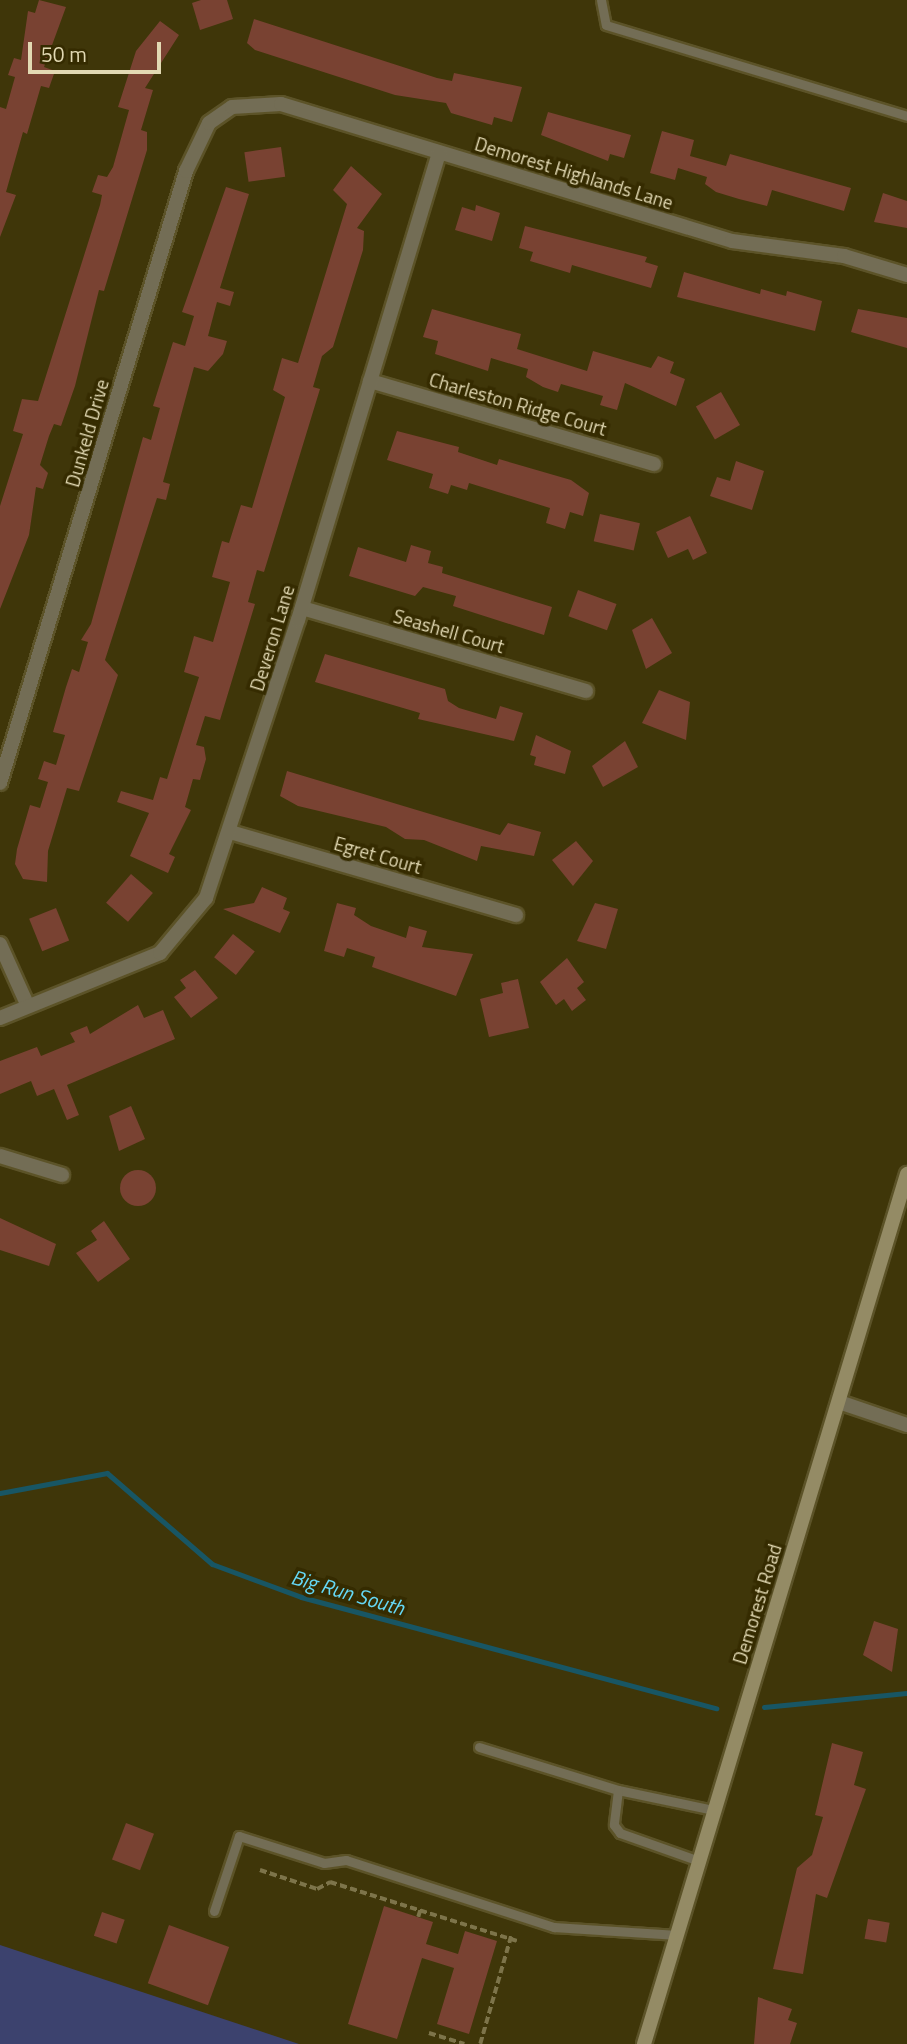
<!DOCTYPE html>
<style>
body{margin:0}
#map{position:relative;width:907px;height:2044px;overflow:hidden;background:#3f3609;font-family:"Titillium Web",sans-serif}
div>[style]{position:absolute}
.green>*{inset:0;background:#3c426e}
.stream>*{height:5px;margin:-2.5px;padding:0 2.5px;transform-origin:2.5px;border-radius:2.5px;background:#185664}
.building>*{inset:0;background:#794232;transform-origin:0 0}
.round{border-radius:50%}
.path>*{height:3.5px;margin-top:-1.75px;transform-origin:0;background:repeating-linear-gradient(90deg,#7d744a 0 7px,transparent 0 10.5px)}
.roads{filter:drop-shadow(2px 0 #5c5328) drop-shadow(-2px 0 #5c5328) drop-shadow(0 2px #5c5328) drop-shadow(0 -2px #5c5328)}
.lane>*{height:9px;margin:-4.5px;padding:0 4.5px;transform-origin:4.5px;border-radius:4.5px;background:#736d55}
.street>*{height:14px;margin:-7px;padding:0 7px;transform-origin:7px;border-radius:7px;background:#736d55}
.secondary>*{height:14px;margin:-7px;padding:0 7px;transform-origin:7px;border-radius:7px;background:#948b65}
span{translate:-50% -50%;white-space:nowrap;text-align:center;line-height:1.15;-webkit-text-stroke:7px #352b00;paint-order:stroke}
.street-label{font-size:19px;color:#e2d9b3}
.water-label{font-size:21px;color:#65d8f5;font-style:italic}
.scale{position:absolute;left:28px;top:42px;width:133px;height:32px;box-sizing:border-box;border:4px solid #e2d9b3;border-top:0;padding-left:9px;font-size:21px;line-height:24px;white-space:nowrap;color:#e2d9b3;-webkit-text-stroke:5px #352b00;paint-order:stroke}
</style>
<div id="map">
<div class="green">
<i style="clip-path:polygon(0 1945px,299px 2044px,0 2044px)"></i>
</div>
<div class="stream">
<i style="left:0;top:1493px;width:109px;rotate:-10.6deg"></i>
<i style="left:107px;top:1473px;width:139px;rotate:40.9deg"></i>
<i style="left:212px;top:1564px;width:95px;rotate:20.3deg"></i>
<i style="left:301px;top:1597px;width:430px;rotate:15deg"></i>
<i style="left:764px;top:1707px;width:144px;rotate:-5.6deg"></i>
</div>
<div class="building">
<i style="clip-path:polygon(39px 0,66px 7px,44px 67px,55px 71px,49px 88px,41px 86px,27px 134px,23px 132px,6px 192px,16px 195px,0 237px,0 107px,6px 109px,15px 77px,8px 75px,14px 58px,21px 60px,28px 11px,35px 13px)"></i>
<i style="clip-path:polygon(201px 0,227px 0,233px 19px,200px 30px,192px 3px)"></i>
<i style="clip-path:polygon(254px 19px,437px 78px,452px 81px,454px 73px,522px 87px,512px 122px,494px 117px,492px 125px,451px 113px,446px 103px,395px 95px,255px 50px,247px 43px)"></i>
<i style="clip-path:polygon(160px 21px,179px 35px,145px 88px,153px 90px,141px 130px,147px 132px,147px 150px,104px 291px,99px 290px,75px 386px,61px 426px,54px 424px,49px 436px,40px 465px,48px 473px,43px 489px,36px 487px,29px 535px,0 609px,0 506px,23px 434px,13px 431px,22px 399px,38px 401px,100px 205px,102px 195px,92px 192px,98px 175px,107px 177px,113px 167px,129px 110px,118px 107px,136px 51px)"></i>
<i style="clip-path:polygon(548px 112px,631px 135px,624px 158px,610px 154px,608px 161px,541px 135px)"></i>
<i style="clip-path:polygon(662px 131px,694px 140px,690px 156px,726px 166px,730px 154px,851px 188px,844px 211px,772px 190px,767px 206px,739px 199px,716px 192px,705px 184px,707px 177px,678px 168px,675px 180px,650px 173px)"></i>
<i style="left:281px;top:147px;width:30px;height:37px;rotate:82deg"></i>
<i style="clip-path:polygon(351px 166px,382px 194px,357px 228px,364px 231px,363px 250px,333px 347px,322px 356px,313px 387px,320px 389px,264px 572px,257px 570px,248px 602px,255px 604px,220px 720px,205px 716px,196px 745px,204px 747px,206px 759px,200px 780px,193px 779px,185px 807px,191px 810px,169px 854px,175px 857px,168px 873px,130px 856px,149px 813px,117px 802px,121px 791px,153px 800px,160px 777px,167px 779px,199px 677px,184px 672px,194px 636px,213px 642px,230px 582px,212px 577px,222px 541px,229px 543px,241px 505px,252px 508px,285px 397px,273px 390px,282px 358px,298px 363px,347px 204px,333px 190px)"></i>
<i style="clip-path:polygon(226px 187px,249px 194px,220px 288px,234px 292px,230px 306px,217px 302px,208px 336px,227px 341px,223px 354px,208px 371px,194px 367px,163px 482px,170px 484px,166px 500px,157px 498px,105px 660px,118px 675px,79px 791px,67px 788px,48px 851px,47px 882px,23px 879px,15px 864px,17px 849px,30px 805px,40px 808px,48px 782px,38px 779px,44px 761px,56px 765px,65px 735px,53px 732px,66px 687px,72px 669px,79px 672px,88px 642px,81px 640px,91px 624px,143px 437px,151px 440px,160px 408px,153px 406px,173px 342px,185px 346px,194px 316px,182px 312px)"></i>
<i style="clip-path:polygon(883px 193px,907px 201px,907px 228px,874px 222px)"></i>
<i style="clip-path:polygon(476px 205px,500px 213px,492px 241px,455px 230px,462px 207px,475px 211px)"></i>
<i style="clip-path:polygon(525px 226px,647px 257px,645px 262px,658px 266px,651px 288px,572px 265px,570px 273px,530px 261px,533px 252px,519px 248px)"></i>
<i style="clip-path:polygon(684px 272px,760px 294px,761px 289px,786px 296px,787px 291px,822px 301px,815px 331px,677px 297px)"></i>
<i style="clip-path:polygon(432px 309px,521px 334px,517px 349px,587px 371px,593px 351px,651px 368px,658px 356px,674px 362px,670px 373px,685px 379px,676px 406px,625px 383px,617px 410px,600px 405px,603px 396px,561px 384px,558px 392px,543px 387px,526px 377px,528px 369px,491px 358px,488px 371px,435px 354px,438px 341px,423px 337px)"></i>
<i style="clip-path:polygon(858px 309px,907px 318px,907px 348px,851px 332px)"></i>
<i style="left:721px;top:392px;width:38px;height:29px;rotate:60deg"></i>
<i style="clip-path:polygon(397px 431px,459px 447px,458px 452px,497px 465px,499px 459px,571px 480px,589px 493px,583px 516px,570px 512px,565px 529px,546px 523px,550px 508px,469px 483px,467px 490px,451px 485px,448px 494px,429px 488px,433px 474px,387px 460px)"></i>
<i style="clip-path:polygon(736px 461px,764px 471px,752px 510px,710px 496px,717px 477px,730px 481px)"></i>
<i style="left:600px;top:514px;width:41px;height:28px;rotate:13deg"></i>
<i style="clip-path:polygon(690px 516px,707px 553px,693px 560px,688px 549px,668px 558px,656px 532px)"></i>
<i style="clip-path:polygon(411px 545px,431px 551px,428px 563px,443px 567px,442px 573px,552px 607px,544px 635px,453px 606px,456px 596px,423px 587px,415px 596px,349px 576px,358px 547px,406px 562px)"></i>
<i style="left:578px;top:590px;width:41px;height:28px;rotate:20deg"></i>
<i style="clip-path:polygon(652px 618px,672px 653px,646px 669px,632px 630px)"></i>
<i style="clip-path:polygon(325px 654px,445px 689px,448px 701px,459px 708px,496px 719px,500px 706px,523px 713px,514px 741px,418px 719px,420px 713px,315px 682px)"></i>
<i style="clip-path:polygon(659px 690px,690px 702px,686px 740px,642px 723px)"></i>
<i style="clip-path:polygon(536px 735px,571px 751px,565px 774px,534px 765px,536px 757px,530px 755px)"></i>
<i style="clip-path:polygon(625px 741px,638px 767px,603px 787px,592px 766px)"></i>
<i style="clip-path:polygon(287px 771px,500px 835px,508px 823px,541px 832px,534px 856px,481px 846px,477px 861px,424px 840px,405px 839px,386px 827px,298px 806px,280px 796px)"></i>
<i style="clip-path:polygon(576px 841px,593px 861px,573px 886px,552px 860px)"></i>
<i style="left:131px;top:874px;width:29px;height:38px;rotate:41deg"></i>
<i style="clip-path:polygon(262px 887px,287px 898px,283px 909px,290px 912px,280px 933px,223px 909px,254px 903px)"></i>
<i style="clip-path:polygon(337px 903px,356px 908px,354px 915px,371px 926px,406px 938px,409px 926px,427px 931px,422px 947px,473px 954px,456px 996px,372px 967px,375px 957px,347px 948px,344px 957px,324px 951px)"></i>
<i style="clip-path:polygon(595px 903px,618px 909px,606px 949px,577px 941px)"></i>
<i style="left:56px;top:908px;width:35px;height:29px;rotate:68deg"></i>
<i style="left:233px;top:934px;width:28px;height:30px;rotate:39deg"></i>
<i style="clip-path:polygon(567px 958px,584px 982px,577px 988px,586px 1000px,572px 1011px,564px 999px,556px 1005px,540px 982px)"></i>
<i style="clip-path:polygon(195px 970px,218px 998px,191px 1018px,174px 997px,186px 988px,180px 980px)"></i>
<i style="clip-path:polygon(518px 979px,529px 1028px,489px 1037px,480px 999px,503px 993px,501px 983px)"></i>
<i style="clip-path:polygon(138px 1005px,144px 1018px,163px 1010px,175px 1039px,67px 1085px,79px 1115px,67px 1120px,54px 1089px,37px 1096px,31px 1081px,0 1094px,0 1061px,37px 1047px,41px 1056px,75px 1042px,70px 1033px,87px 1026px,90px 1034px)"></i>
<i style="clip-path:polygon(131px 1106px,145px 1139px,119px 1151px,109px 1116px)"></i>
<i class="round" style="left:120px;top:1170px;width:36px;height:36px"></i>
<i style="clip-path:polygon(0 1218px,56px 1244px,49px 1266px,0 1250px)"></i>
<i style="clip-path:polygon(104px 1221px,130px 1259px,98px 1282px,76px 1253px,97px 1240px,91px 1231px)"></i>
<i style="clip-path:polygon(874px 1621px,898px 1629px,892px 1672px,863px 1655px)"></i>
<i style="clip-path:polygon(832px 1743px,863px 1752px,854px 1785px,866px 1789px,827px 1898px,816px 1894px,803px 1974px,773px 1969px,797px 1868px,812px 1855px,823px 1817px,815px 1815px)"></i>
<i style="left:126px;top:1823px;width:30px;height:39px;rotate:21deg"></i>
<i style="clip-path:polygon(384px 1906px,433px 1922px,426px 1944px,458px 1954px,465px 1931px,497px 1941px,469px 2034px,437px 2024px,454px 1968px,422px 1958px,397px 2039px,348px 2024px)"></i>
<i style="left:102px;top:1912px;width:24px;height:25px;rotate:19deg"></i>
<i style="left:868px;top:1919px;width:22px;height:20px;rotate:10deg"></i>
<i style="left:169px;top:1925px;width:64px;height:62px;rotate:20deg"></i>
<i style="clip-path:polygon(758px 1997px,792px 2009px,788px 2020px,797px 2023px,790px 2044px,754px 2044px)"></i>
</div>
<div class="path">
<i style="left:260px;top:1870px;width:60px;rotate:18.4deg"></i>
<i style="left:317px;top:1889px;width:15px;rotate:-28deg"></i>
<i style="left:330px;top:1882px;width:196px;rotate:17.5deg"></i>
<i style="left:418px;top:1917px;width:10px;rotate:-73deg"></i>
<i style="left:429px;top:2033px;width:37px;rotate:17deg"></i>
<i style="left:480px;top:2044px;width:112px;rotate:-74deg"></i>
</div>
<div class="roads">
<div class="lane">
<i style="left:601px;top:0;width:25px;rotate:79deg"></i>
<i style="left:606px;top:25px;width:314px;rotate:16.8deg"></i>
<i style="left:479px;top:1747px;width:145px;rotate:17.2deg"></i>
<i style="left:618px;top:1790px;width:98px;rotate:11.8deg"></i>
<i style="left:618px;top:1790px;width:35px;rotate:97deg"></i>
<i style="left:614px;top:1825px;width:10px;rotate:53deg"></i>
<i style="left:620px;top:1833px;width:84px;rotate:19.5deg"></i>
<i style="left:214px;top:1911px;width:79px;rotate:-71.6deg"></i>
<i style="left:239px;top:1836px;width:89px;rotate:17.6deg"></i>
<i style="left:324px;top:1863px;width:22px;rotate:-8deg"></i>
<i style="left:346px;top:1860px;width:219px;rotate:17.9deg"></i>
<i style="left:554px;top:1927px;width:123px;rotate:3.7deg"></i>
</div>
<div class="street">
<i style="left:370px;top:381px;width:296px;rotate:16.3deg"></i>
<i style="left:302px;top:608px;width:296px;rotate:16.3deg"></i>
<i style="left:0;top:783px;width:640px;rotate:-73.09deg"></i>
<i style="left:186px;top:171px;width:53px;rotate:-64.4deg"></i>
<i style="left:209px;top:123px;width:28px;rotate:-35deg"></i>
<i style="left:232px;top:107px;width:49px;rotate:-3.5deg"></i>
<i style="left:281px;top:104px;width:471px;rotate:16.9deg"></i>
<i style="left:732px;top:241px;width:113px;rotate:7.6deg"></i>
<i style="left:844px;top:256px;width:66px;rotate:16.8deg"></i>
<i style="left:230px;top:832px;width:298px;rotate:16.2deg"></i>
<i style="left:0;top:944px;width:66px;rotate:65.8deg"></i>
<i style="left:0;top:1018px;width:173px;rotate:-22.1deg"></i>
<i style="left:160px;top:953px;width:72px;rotate:-50.1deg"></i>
<i style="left:206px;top:898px;width:293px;rotate:-71.7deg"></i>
<i style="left:298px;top:620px;width:488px;rotate:-73.2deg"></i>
<i style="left:0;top:1156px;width:65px;rotate:17deg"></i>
<i style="left:839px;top:1402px;width:72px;rotate:18.7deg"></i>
</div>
<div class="secondary">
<i style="left:644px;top:2044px;width:909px;rotate:-73.18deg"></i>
</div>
</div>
<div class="street-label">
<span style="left:574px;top:173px;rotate:17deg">Demorest Highlands Lane</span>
<span style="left:518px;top:404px;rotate:16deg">Charleston Ridge Court</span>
<span style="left:87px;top:433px;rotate:-74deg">Dunkeld Drive</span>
<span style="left:449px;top:631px;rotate:16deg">Seashell Court</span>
<span style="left:272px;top:638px;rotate:-73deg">Deveron Lane</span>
<span style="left:378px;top:855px;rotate:16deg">Egret Court</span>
<span style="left:757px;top:1604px;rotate:-73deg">Demorest Road</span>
</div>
<div class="water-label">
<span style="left:348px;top:1592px;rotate:16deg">Big Run South</span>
</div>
<div class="scale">50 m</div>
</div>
